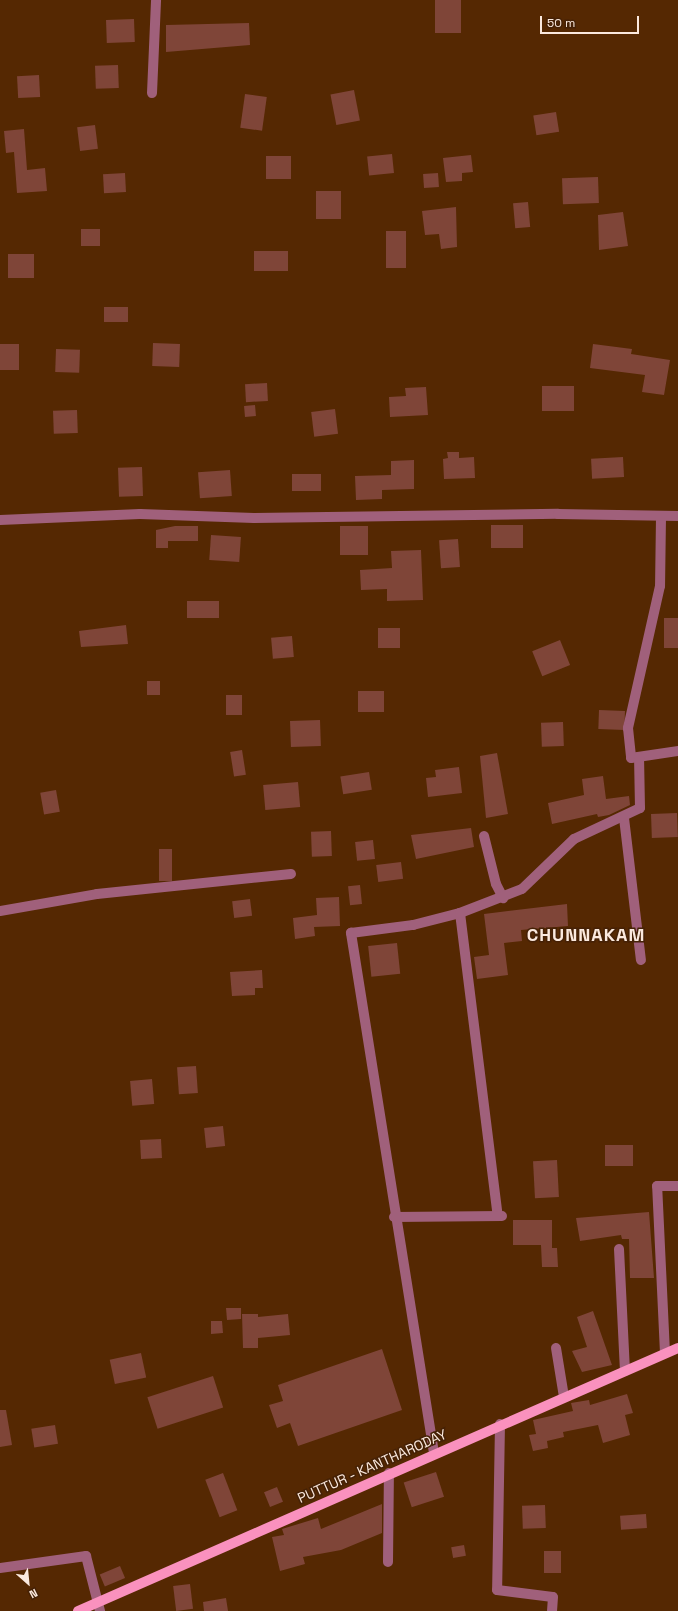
<!DOCTYPE html>
<style>
body{margin:0}
#map{position:relative;width:678px;height:1611px;overflow:hidden;background:#552802;font-family:"Space Grotesk",sans-serif}
div>[style]{position:absolute}
.building>*{inset:0;background:#7f4538;transform-origin:0 0}
.minor>*{height:10px;margin:-5px;padding:0 5px;transform-origin:5px;border-radius:5px;background:#a0607b}
.major>*{height:10px;margin:-5px;padding:0 5px;transform-origin:5px;border-radius:5px;background:#fa91be}
span{translate:-50% -50%;white-space:nowrap;text-align:center;line-height:1.15;-webkit-text-stroke:3px #452106;paint-order:stroke}
.street-label{font-size:14px;color:#fbe9de}
.district-label{font-size:18px;color:#fbe9de;font-weight:700;letter-spacing:1px}
.north{position:absolute;left:8px;top:1563px;width:40px;height:40px;-webkit-text-stroke:3px #452106;paint-order:stroke;rotate:153deg;font-size:11px;font-weight:700;line-height:16px;text-align:center;color:#fbe9de}
.north::after{content:'';display:block;margin:auto;width:14px;height:18px;background:#fbe9de;clip-path:polygon(50% 0,100% 100%,50% 72%,0 100%)}
.scale{position:absolute;left:540px;top:16px;width:99px;height:18px;box-sizing:border-box;border:2px solid #fbe9de;border-top:0;padding-left:5px;font-size:12px;line-height:14px;white-space:nowrap;color:#fbe9de;-webkit-text-stroke:3px #452106;paint-order:stroke}
</style>
<div id="map">
<div class="building">
<i style="left:435px;top:0;width:26px;height:33px"></i>
<i style="left:134px;top:19px;width:23px;height:28px;rotate:88deg"></i>
<i style="clip-path:polygon(249px 23px,250px 45px,166px 52px,166px 25px)"></i>
<i style="left:118px;top:65px;width:23px;height:23px;rotate:88deg"></i>
<i style="left:39px;top:75px;width:22px;height:22px;rotate:87deg"></i>
<i style="left:354px;top:90px;width:31px;height:24px;rotate:79deg"></i>
<i style="left:245px;top:94px;width:22px;height:34px;rotate:8deg"></i>
<i style="left:556px;top:112px;width:20px;height:23px;rotate:81deg"></i>
<i style="left:95px;top:125px;width:24px;height:18px;rotate:83deg"></i>
<i style="clip-path:polygon(24px 129px,27px 170px,45px 168px,47px 191px,17px 193px,14px 152px,6px 153px,4px 131px)"></i>
<i style="left:392px;top:154px;width:19px;height:25px;rotate:84deg"></i>
<i style="clip-path:polygon(471px 155px,473px 172px,462px 173px,462px 181px,446px 182px,443px 158px)"></i>
<i style="left:266px;top:156px;width:25px;height:23px"></i>
<i style="left:125px;top:173px;width:19px;height:22px;rotate:87deg"></i>
<i style="left:438px;top:173px;width:14px;height:15px;rotate:86deg"></i>
<i style="left:598px;top:177px;width:26px;height:36px;rotate:88deg"></i>
<i style="left:316px;top:191px;width:25px;height:28px"></i>
<i style="left:528px;top:202px;width:25px;height:15px;rotate:85deg"></i>
<i style="clip-path:polygon(456px 207px,457px 247px,441px 249px,439px 234px,425px 235px,422px 211px)"></i>
<i style="clip-path:polygon(623px 212px,628px 246px,599px 250px,598px 215px)"></i>
<i style="left:81px;top:229px;width:19px;height:17px"></i>
<i style="left:386px;top:231px;width:20px;height:37px"></i>
<i style="left:254px;top:251px;width:34px;height:20px"></i>
<i style="left:34px;top:254px;width:24px;height:26px;rotate:90deg"></i>
<i style="left:104px;top:307px;width:24px;height:15px"></i>
<i style="left:153px;top:343px;width:27px;height:23px;rotate:2deg"></i>
<i style="left:19px;top:344px;width:26px;height:19px;rotate:90deg"></i>
<i style="clip-path:polygon(593px 344px,632px 349px,631px 354px,670px 360px,664px 395px,642px 392px,645px 375px,590px 368px)"></i>
<i style="left:56px;top:349px;width:24px;height:23px;rotate:2deg"></i>
<i style="left:267px;top:383px;width:18px;height:22px;rotate:87deg"></i>
<i style="left:574px;top:386px;width:25px;height:32px;rotate:90deg"></i>
<i style="clip-path:polygon(426px 387px,428px 415px,390px 417px,389px 397px,406px 396px,405px 388px)"></i>
<i style="left:255px;top:405px;width:11px;height:11px;rotate:85deg"></i>
<i style="left:335px;top:409px;width:25px;height:24px;rotate:83deg"></i>
<i style="left:77px;top:410px;width:23px;height:24px;rotate:88deg"></i>
<i style="clip-path:polygon(447px 452px,459px 452px,459px 458px,474px 457px,475px 478px,444px 479px,443px 459px,448px 458px)"></i>
<i style="left:623px;top:457px;width:20px;height:32px;rotate:87deg"></i>
<i style="clip-path:polygon(414px 460px,414px 489px,382px 490px,382px 499px,356px 500px,355px 476px,391px 475px,391px 461px)"></i>
<i style="left:142px;top:467px;width:29px;height:24px;rotate:88deg"></i>
<i style="left:230px;top:470px;width:26px;height:32px;rotate:86deg"></i>
<i style="left:292px;top:474px;width:29px;height:17px"></i>
<i style="left:491px;top:525px;width:32px;height:23px"></i>
<i style="clip-path:polygon(175px 526px,198px 526px,198px 541px,168px 541px,168px 548px,156px 548px,156px 530px)"></i>
<i style="left:368px;top:526px;width:29px;height:28px;rotate:90deg"></i>
<i style="left:211px;top:535px;width:30px;height:25px;rotate:4deg"></i>
<i style="left:458px;top:539px;width:28px;height:19px;rotate:86deg"></i>
<i style="clip-path:polygon(421px 550px,423px 600px,387px 601px,387px 589px,361px 590px,360px 570px,392px 568px,391px 551px)"></i>
<i style="left:219px;top:601px;width:17px;height:32px;rotate:90deg"></i>
<i style="left:664px;top:618px;width:14px;height:30px"></i>
<i style="clip-path:polygon(126px 625px,128px 644px,81px 647px,79px 631px)"></i>
<i style="left:378px;top:628px;width:22px;height:20px"></i>
<i style="left:292px;top:636px;width:21px;height:21px;rotate:85deg"></i>
<i style="left:560px;top:640px;width:27px;height:30px;rotate:68deg"></i>
<i style="left:147px;top:681px;width:13px;height:14px"></i>
<i style="left:384px;top:691px;width:21px;height:26px;rotate:90deg"></i>
<i style="left:226px;top:695px;width:16px;height:20px"></i>
<i style="left:599px;top:710px;width:26px;height:19px;rotate:2deg"></i>
<i style="left:320px;top:720px;width:26px;height:30px;rotate:88deg"></i>
<i style="left:563px;top:722px;width:24px;height:22px;rotate:88deg"></i>
<i style="left:242px;top:750px;width:25px;height:12px;rotate:81deg"></i>
<i style="clip-path:polygon(497px 753px,508px 814px,486px 818px,480px 756px)"></i>
<i style="clip-path:polygon(459px 767px,462px 793px,428px 797px,426px 778px,436px 777px,435px 770px)"></i>
<i style="left:369px;top:772px;width:18px;height:29px;rotate:81deg"></i>
<i style="clip-path:polygon(603px 776px,606px 799px,629px 796px,630px 805px,609px 815px,598px 817px,597px 814px,552px 824px,548px 803px,584px 795px,582px 779px)"></i>
<i style="left:298px;top:782px;width:25px;height:35px;rotate:85deg"></i>
<i style="left:56px;top:790px;width:22px;height:16px;rotate:80deg"></i>
<i style="left:677px;top:813px;width:24px;height:26px;rotate:88deg"></i>
<i style="clip-path:polygon(471px 828px,474px 847px,416px 859px,411px 835px)"></i>
<i style="left:331px;top:831px;width:25px;height:20px;rotate:88deg"></i>
<i style="left:373px;top:840px;width:19px;height:18px;rotate:84deg"></i>
<i style="left:159px;top:849px;width:13px;height:32px"></i>
<i style="left:401px;top:862px;width:17px;height:25px;rotate:83deg"></i>
<i style="left:360px;top:885px;width:19px;height:12px;rotate:84deg"></i>
<i style="clip-path:polygon(339px 897px,340px 926px,314px 927px,315px 936px,295px 939px,293px 918px,317px 915px,316px 898px)"></i>
<i style="left:250px;top:899px;width:17px;height:18px;rotate:83deg"></i>
<i style="clip-path:polygon(567px 904px,568px 926px,521px 930px,522px 941px,504px 943px,508px 975px,477px 979px,474px 957px,489px 955px,484px 914px)"></i>
<i style="left:397px;top:943px;width:31px;height:29px;rotate:84deg"></i>
<i style="clip-path:polygon(262px 970px,263px 988px,255px 988px,255px 995px,232px 996px,230px 972px)"></i>
<i style="left:196px;top:1066px;width:27px;height:19px;rotate:86deg"></i>
<i style="left:152px;top:1079px;width:25px;height:22px;rotate:85deg"></i>
<i style="left:223px;top:1126px;width:20px;height:19px;rotate:84deg"></i>
<i style="left:161px;top:1139px;width:19px;height:21px;rotate:87deg"></i>
<i style="left:605px;top:1145px;width:28px;height:21px"></i>
<i style="left:557px;top:1160px;width:37px;height:24px;rotate:87deg"></i>
<i style="clip-path:polygon(649px 1212px,654px 1278px,630px 1278px,629px 1239px,622px 1239px,621px 1235px,580px 1241px,576px 1218px)"></i>
<i style="clip-path:polygon(513px 1220px,552px 1220px,552px 1248px,557px 1248px,558px 1267px,542px 1267px,541px 1245px,513px 1245px)"></i>
<i style="clip-path:polygon(226px 1308px,241px 1308px,241px 1319px,227px 1320px)"></i>
<i style="clip-path:polygon(593px 1311px,612px 1365px,582px 1372px,572px 1351px,587px 1347px,577px 1317px)"></i>
<i style="clip-path:polygon(242px 1314px,258px 1314px,258px 1317px,288px 1314px,290px 1335px,258px 1338px,258px 1348px,243px 1348px)"></i>
<i style="clip-path:polygon(211px 1321px,222px 1321px,223px 1333px,211px 1334px)"></i>
<i style="clip-path:polygon(382px 1349px,402px 1410px,298px 1446px,290px 1423px,277px 1428px,269px 1405px,283px 1401px,278px 1385px)"></i>
<i style="left:141px;top:1353px;width:25px;height:32px;rotate:78deg"></i>
<i style="left:213px;top:1376px;width:33px;height:69px;rotate:72deg"></i>
<i style="clip-path:polygon(627px 1394px,633px 1413px,625px 1415px,630px 1435px,603px 1443px,598px 1425px,563px 1432px,564px 1437px,547px 1441px,548px 1448px,533px 1451px,529px 1435px,536px 1434px,533px 1420px,573px 1411px,571px 1403px,589px 1400px,590px 1405px)"></i>
<i style="clip-path:polygon(0 1410px,6px 1410px,12px 1445px,0 1447px)"></i>
<i style="left:55px;top:1425px;width:19px;height:24px;rotate:81deg"></i>
<i style="left:436px;top:1472px;width:26px;height:34px;rotate:72deg"></i>
<i style="left:223px;top:1473px;width:40px;height:19px;rotate:69deg"></i>
<i style="left:277px;top:1487px;width:16px;height:14px;rotate:68deg"></i>
<i style="clip-path:polygon(382px 1504px,382px 1533px,341px 1550px,303px 1557px,305px 1564px,280px 1571px,272px 1537px,284px 1535px,282px 1529px,318px 1518px,321px 1529px)"></i>
<i style="left:545px;top:1505px;width:23px;height:23px;rotate:88deg"></i>
<i style="left:646px;top:1514px;width:14px;height:26px;rotate:86deg"></i>
<i style="left:464px;top:1545px;width:11px;height:13px;rotate:80deg"></i>
<i style="left:544px;top:1551px;width:17px;height:22px"></i>
<i style="left:120px;top:1566px;width:13px;height:22px;rotate:67deg"></i>
<i style="left:190px;top:1584px;width:25px;height:17px;rotate:83deg"></i>
<i style="clip-path:polygon(226px 1598px,228px 1611px,204px 1611px,203px 1602px)"></i>
</div>
<div class="minor">
<i style="left:152px;top:93px;width:93px;rotate:-87.5deg"></i>
<i style="left:661px;top:517px;width:69px;rotate:90.8deg"></i>
<i style="left:660px;top:586px;width:146px;rotate:102.7deg"></i>
<i style="left:628px;top:728px;width:30px;rotate:84deg"></i>
<i style="left:631px;top:758px;width:48px;rotate:-8.5deg"></i>
<i style="left:0;top:520px;width:140px;rotate:-2.5deg"></i>
<i style="left:140px;top:514px;width:114px;rotate:2deg"></i>
<i style="left:254px;top:518px;width:304px;rotate:-0.8deg"></i>
<i style="left:558px;top:514px;width:120px;rotate:1deg"></i>
<i style="left:624px;top:818px;width:143px;rotate:83.2deg"></i>
<i style="left:484px;top:836px;width:49px;rotate:76deg"></i>
<i style="left:496px;top:884px;width:16px;rotate:63deg"></i>
<i style="left:0;top:911px;width:98px;rotate:-9.9deg"></i>
<i style="left:97px;top:894px;width:195px;rotate:-5.9deg"></i>
<i style="left:460px;top:913px;width:305px;rotate:82.9deg"></i>
<i style="left:394px;top:1217px;width:108px;rotate:-0.5deg"></i>
<i style="left:619px;top:1249px;width:122px;rotate:87.2deg"></i>
<i style="left:556px;top:1348px;width:50px;rotate:80.7deg"></i>
<i style="left:665px;top:1353px;width:167px;rotate:-92.7deg"></i>
<i style="left:657px;top:1186px;width:20px"></i>
<i style="left:500px;top:1424px;width:166px;rotate:91deg"></i>
<i style="left:497px;top:1590px;width:56px;rotate:7.1deg"></i>
<i style="left:553px;top:1597px;width:14px;rotate:94deg"></i>
<i style="left:434px;top:1453px;width:527px;rotate:-99.07deg"></i>
<i style="left:351px;top:933px;width:63px;rotate:-7.4deg"></i>
<i style="left:413px;top:925px;width:49px;rotate:-14.3deg"></i>
<i style="left:460px;top:913px;width:66px;rotate:-21.2deg"></i>
<i style="left:522px;top:889px;width:72px;rotate:-43.9deg"></i>
<i style="left:574px;top:839px;width:73px;rotate:-25.2deg"></i>
<i style="left:640px;top:808px;width:51px;rotate:-91.1deg"></i>
<i style="left:388px;top:1562px;width:89px;rotate:-89.4deg"></i>
<i style="left:0;top:1568px;width:87px;rotate:-7.9deg"></i>
<i style="left:86px;top:1556px;width:57px;rotate:75.7deg"></i>
</div>
<div class="major">
<i style="left:78px;top:1611px;width:655px;rotate:-23.67deg"></i>
</div>
<div class="street-label">
<span style="left:372px;top:1466px;rotate:-24deg">PUTTUR - KANTHARODAY</span>
</div>
<div class="district-label">
<span style="left:586px;top:935px">CHUNNAKAM</span>
</div>
<div class="north">N</div>
<div class="scale">50 m</div>
</div>
